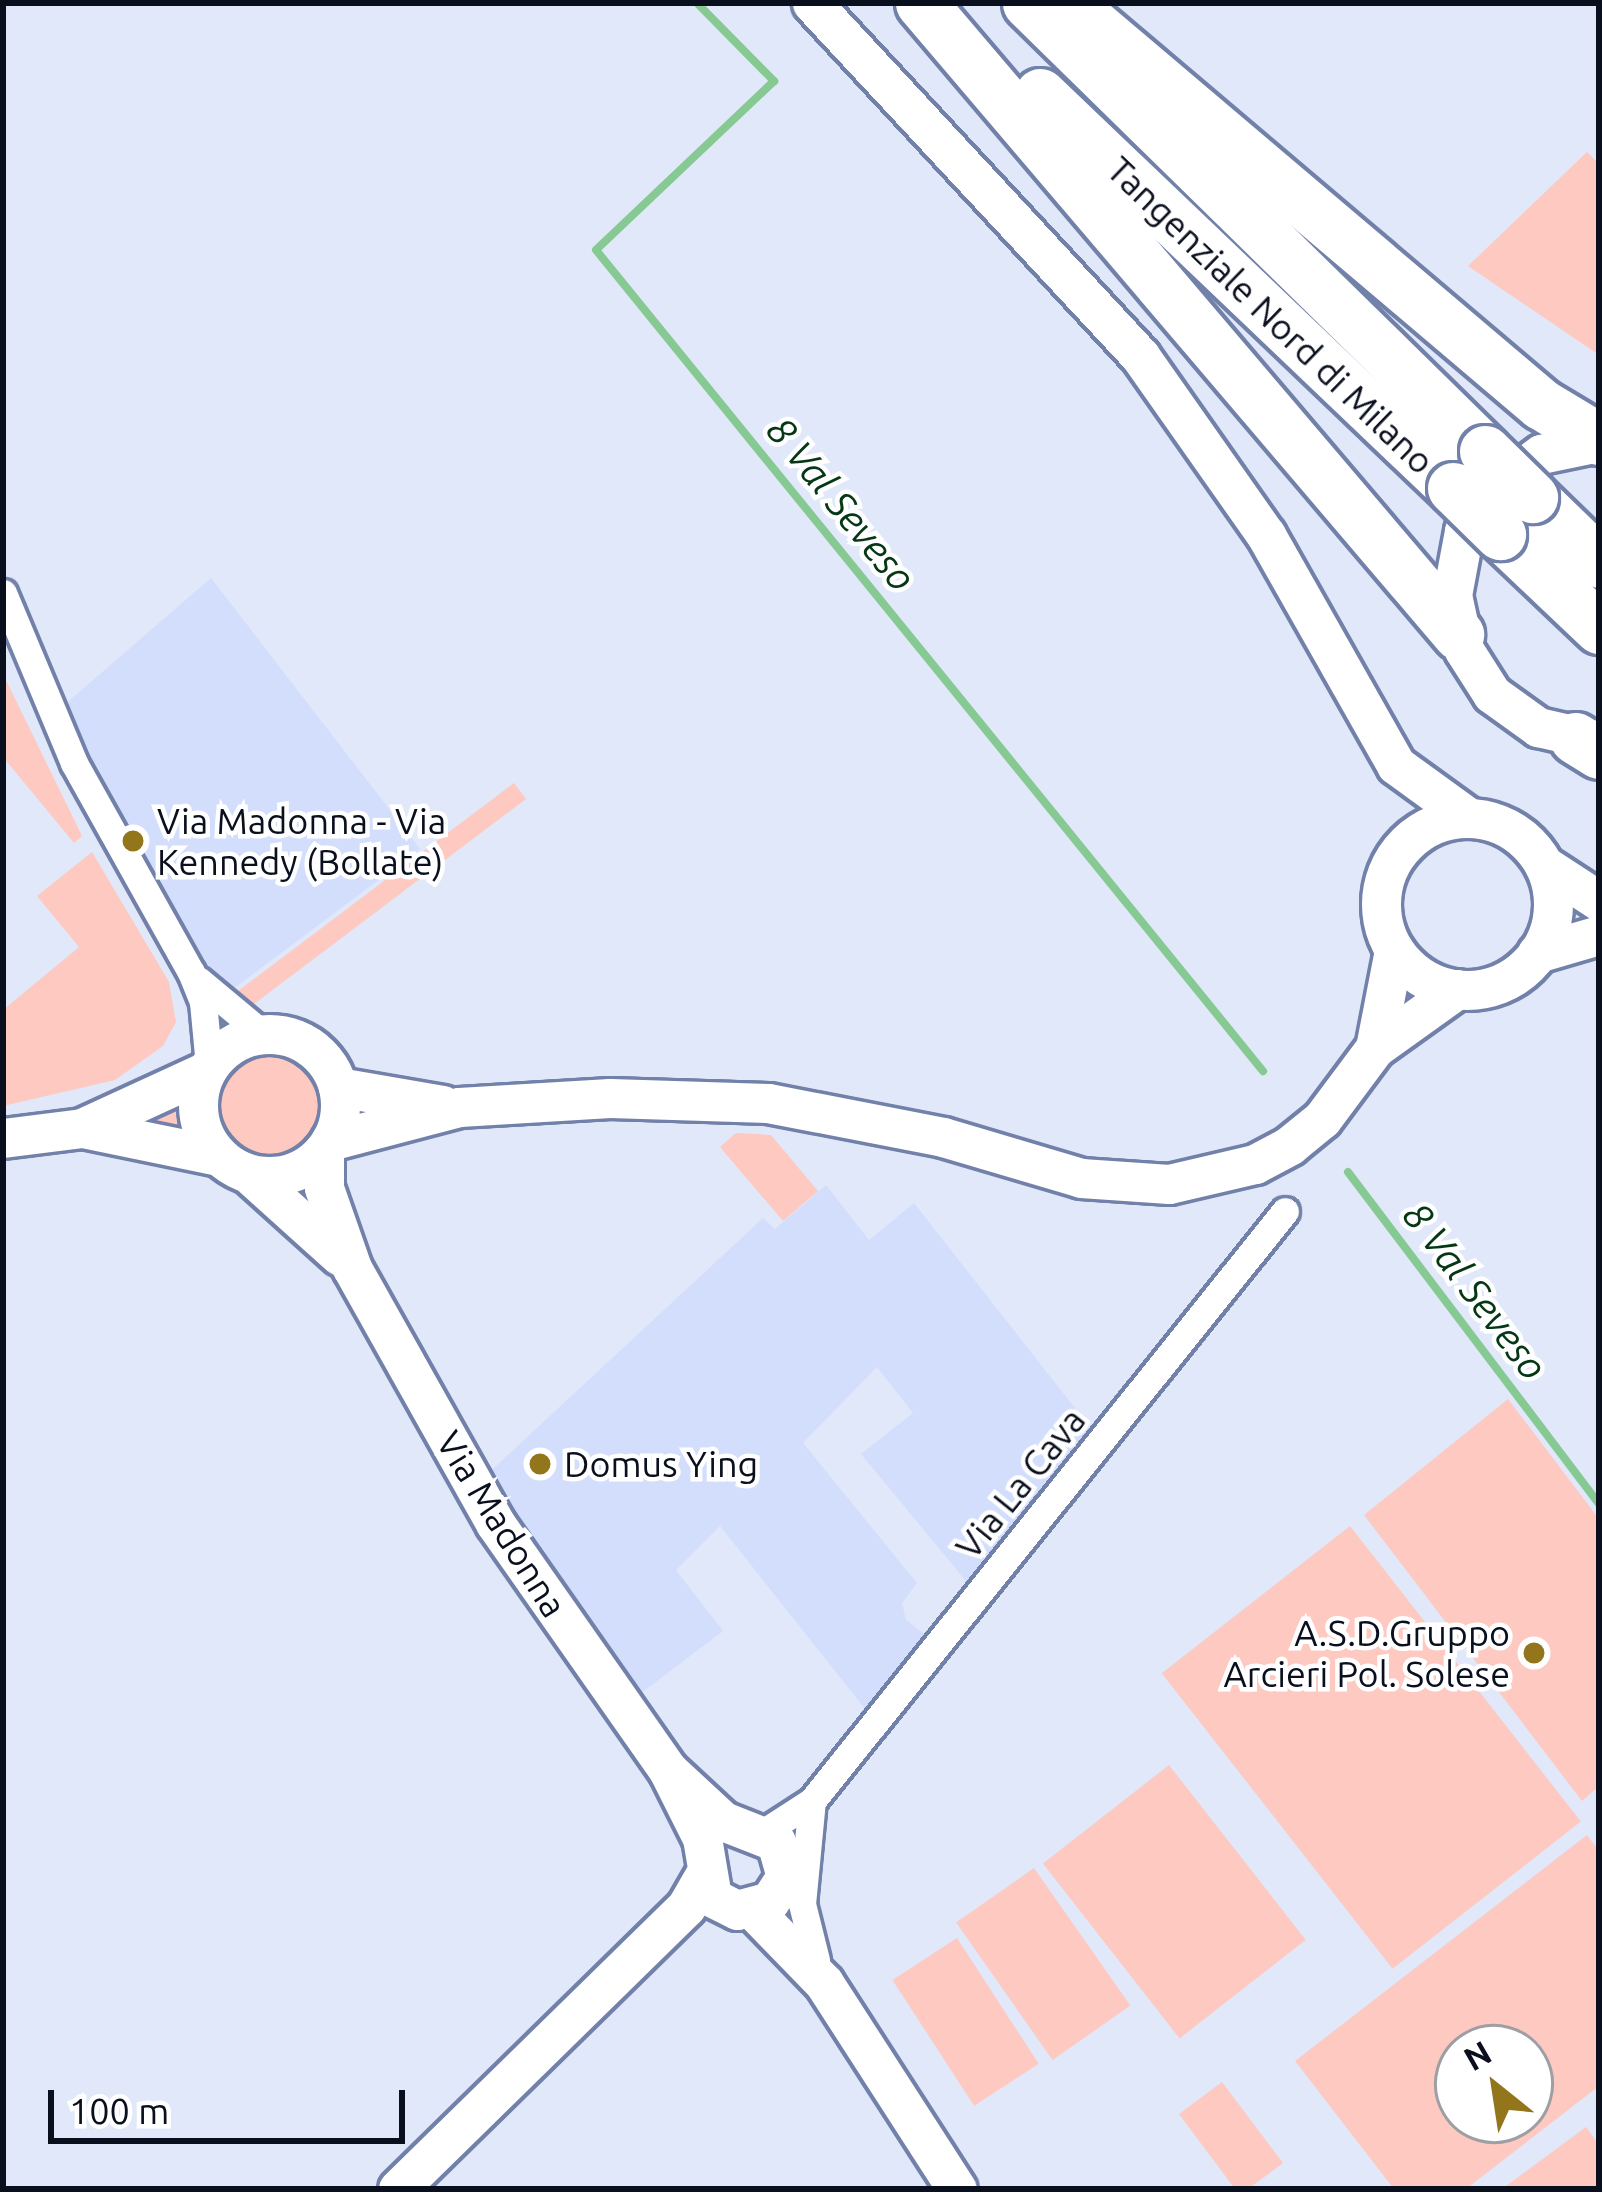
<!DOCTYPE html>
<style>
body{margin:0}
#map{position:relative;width:1602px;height:2192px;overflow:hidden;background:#e1e8fa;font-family:Ubuntu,sans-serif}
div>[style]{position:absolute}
.built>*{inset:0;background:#d2defc}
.green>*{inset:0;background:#fdc9c1;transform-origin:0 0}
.round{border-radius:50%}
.stream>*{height:8px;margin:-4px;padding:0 4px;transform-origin:4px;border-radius:4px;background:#87c992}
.roads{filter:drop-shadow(3px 0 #7281a9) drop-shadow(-3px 0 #7281a9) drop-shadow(0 3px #7281a9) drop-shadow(0 -3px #7281a9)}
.street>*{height:27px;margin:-13.5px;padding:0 13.5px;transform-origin:13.5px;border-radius:13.5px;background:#fff}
.secondary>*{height:39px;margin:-19.5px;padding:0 19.5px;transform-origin:19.5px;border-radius:19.5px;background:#fff}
.secondary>.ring{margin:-19.5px;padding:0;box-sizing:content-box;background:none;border:39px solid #fff;border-radius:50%}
.highway>*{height:51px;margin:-25.5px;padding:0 25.5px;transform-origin:25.5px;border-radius:25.5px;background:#fff}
.bridges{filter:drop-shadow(3px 0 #7281a9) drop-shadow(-3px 0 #7281a9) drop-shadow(0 3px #7281a9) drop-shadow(0 -3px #7281a9)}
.highway-bridge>*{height:51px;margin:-25.5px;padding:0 25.5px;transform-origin:25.5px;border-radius:25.5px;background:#fff}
.dots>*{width:33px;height:33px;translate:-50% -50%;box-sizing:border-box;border:6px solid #fff;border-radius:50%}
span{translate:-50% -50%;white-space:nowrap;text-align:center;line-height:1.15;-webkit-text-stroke:9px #fff;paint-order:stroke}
.street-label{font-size:36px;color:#0a0f1e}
.poi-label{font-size:36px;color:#0a0f1e}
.left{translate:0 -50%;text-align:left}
.right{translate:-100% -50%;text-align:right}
.water-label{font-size:39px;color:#053714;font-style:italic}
.frame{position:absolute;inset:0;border:6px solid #0a0f1e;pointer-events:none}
.north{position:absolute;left:1434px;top:2024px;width:120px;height:120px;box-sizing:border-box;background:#fff;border:3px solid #9d9fa5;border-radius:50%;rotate:330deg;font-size:33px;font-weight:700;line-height:48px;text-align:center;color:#0a0f1e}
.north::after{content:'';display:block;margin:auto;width:42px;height:54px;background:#93751c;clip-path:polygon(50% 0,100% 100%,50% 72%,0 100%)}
.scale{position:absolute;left:48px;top:2090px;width:357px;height:54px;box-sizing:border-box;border:6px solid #0a0f1e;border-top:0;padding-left:15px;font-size:36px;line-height:42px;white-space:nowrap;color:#0a0f1e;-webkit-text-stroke:9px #fff;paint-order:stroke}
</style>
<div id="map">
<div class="built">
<i style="clip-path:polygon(211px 578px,420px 849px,225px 995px,193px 961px,56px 712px)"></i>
<i style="clip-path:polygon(826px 1185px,869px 1240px,914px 1203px,1096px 1435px,971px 1587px,861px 1454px,913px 1413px,877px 1367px,803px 1443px,917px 1583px,902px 1603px,906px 1620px,931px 1639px,870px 1715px,720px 1526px,676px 1570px,723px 1631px,628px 1703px,482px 1479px,763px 1218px,775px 1229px)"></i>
</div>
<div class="green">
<i style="clip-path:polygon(1587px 152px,1599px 164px,1599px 355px,1468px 266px)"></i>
<i style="clip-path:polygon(3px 674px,82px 836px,74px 843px,3px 757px)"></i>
<i style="left:514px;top:783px;width:20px;height:350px;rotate:53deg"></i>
<i style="clip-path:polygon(92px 852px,169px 982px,176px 1022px,163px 1046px,115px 1080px,3px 1106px,3px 1010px,79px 947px,37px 896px)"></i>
<i class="round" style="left:218px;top:1049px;width:106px;height:106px"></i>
<i style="clip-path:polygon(190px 1100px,193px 1134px,124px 1117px)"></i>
<i style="clip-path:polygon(736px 1133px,771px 1135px,818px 1191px,783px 1221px,720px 1147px)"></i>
<i style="clip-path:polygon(1508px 1399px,1599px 1519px,1599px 1786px,1582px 1801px,1364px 1515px)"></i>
<i style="left:1350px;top:1526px;width:375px;height:239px;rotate:52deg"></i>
<i style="left:1169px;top:1765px;width:222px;height:160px;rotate:52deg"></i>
<i style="clip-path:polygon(evenodd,1587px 1835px,1599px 1851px,1599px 2086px,1466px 2189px,1394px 2189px,1295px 2061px,1587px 1835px,1458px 2048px,1530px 2048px,1530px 2120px,1458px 2120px,1458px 2048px)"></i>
<i style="left:1034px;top:1868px;width:168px;height:95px;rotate:55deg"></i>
<i style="left:957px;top:1938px;width:150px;height:77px;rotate:57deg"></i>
<i style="clip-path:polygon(1222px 2082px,1283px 2163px,1248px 2189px,1235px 2189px,1179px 2114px)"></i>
<i style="clip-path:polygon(1586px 2127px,1599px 2145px,1599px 2189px,1502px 2189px)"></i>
</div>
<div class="stream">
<i style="left:697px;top:3px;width:110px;rotate:45.4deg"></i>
<i style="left:774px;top:81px;width:245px;rotate:136.5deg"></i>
<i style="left:596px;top:250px;width:1058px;rotate:50.91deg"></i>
<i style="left:1348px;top:1172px;width:416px;rotate:52.9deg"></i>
</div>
<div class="roads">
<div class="street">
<i style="left:3px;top:593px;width:184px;rotate:67.3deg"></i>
<i style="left:74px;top:763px;width:240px;rotate:60.8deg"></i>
<i style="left:191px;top:972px;width:32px;rotate:68deg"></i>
<i style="left:203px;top:1002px;width:64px;rotate:84.6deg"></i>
<i style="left:198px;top:980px;width:85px;rotate:39.7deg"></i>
<i style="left:764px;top:1832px;width:57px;rotate:-32.9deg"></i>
<i style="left:812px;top:1801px;width:11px;rotate:124deg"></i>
<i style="left:816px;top:1960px;width:58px;rotate:-104deg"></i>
<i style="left:802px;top:1904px;width:103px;rotate:-84.5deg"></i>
<i style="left:812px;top:1801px;width:756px;rotate:-51.28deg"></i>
</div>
<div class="secondary">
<i style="left:812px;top:3px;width:482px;rotate:47.1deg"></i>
<i style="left:1140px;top:356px;width:219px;rotate:54.9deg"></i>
<i style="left:1266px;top:535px;width:264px;rotate:60.5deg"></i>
<i style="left:1396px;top:765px;width:90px;rotate:36deg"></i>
<i style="left:1599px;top:442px;width:59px;rotate:168.3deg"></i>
<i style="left:1541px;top:454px;width:66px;rotate:143.7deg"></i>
<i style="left:1488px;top:493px;width:45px;rotate:122.3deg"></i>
<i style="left:1464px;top:531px;width:65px;rotate:100.6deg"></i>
<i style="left:1452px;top:595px;width:56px;rotate:77.7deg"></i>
<i style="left:1464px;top:650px;width:52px;rotate:57.5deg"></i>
<i style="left:1492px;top:694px;width:57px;rotate:35.7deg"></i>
<i style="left:1538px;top:727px;width:63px;rotate:12.9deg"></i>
<i class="ring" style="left:1381px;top:818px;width:133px;height:133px"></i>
<i style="left:1544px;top:865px;width:66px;rotate:33.2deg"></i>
<i style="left:1537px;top:953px;width:65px;rotate:-16.2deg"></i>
<i class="ring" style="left:198px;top:1034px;width:103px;height:103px"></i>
<i style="left:1375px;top:1048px;width:100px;rotate:-79deg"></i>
<i style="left:338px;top:1087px;width:106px;rotate:9.8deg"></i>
<i style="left:87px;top:1129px;width:135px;rotate:11.6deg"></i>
<i style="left:3px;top:1138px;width:80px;rotate:-7.2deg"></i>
<i style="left:82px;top:1128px;width:136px;rotate:-24.7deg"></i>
<i style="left:330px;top:1141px;width:133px;rotate:-14.8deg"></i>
<i style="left:459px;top:1107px;width:151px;rotate:-3.4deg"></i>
<i style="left:610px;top:1098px;width:158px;rotate:1.8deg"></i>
<i style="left:768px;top:1103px;width:178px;rotate:11deg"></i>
<i style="left:943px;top:1137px;width:144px;rotate:16.5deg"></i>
<i style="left:1081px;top:1178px;width:88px;rotate:3.9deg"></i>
<i style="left:1169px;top:1184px;width:88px;rotate:-13.1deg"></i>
<i style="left:1255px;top:1164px;width:40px;rotate:-28deg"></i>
<i style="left:1290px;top:1145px;width:41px;rotate:-39.1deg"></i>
<i style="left:1322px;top:1119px;width:89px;rotate:-53.3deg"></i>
<i style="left:1375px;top:1048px;width:101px;rotate:-35.7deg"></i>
<i style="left:324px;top:1150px;width:38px;rotate:90deg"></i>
<i style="left:324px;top:1188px;width:85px;rotate:70.7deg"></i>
<i style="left:352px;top:1268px;width:292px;rotate:60.7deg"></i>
<i style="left:495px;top:1523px;width:302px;rotate:55deg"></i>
<i style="left:668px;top:1770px;width:75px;rotate:42.8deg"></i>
<i style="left:723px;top:1821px;width:57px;rotate:21.6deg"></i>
<i style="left:776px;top:1842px;width:35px;rotate:74deg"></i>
<i style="left:786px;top:1876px;width:30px;rotate:123deg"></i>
<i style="left:770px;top:1901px;width:34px;rotate:165deg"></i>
<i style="left:737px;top:1910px;width:28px;rotate:-153deg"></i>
<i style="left:712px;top:1897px;width:60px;rotate:-99.6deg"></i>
<i style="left:702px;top:1838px;width:76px;rotate:-116.6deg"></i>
<i style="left:249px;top:1174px;width:122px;rotate:42deg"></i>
<i style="left:753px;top:1910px;width:102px;rotate:45.8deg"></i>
<i style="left:824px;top:1983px;width:245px;rotate:57.2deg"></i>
<i style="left:398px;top:2189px;width:403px;rotate:-44.4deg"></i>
<i style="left:686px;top:1907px;width:34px;rotate:-60deg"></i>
</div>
<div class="highway">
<i style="left:921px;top:3px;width:829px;rotate:49.6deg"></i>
<i style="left:1028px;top:3px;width:640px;rotate:44.43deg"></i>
<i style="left:1068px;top:3px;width:620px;rotate:40.29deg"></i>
<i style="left:1541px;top:404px;width:68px;rotate:31.1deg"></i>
<i style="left:1040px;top:94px;width:571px;rotate:43.65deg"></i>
<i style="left:1532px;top:497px;width:93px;rotate:44.1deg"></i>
<i style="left:1500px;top:534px;width:137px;rotate:43.5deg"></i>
<i style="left:1575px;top:738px;width:28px;rotate:32deg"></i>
</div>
</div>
<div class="bridges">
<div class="highway-bridge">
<i style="left:1485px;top:451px;width:66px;rotate:44.4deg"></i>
<i style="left:1453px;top:488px;width:66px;rotate:44.4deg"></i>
</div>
</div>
<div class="dots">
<i style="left:133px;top:841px;background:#93751c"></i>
<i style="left:540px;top:1464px;background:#93751c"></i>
<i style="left:1534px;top:1653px;background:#93751c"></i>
</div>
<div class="street-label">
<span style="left:1271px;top:315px;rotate:44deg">Tangenziale Nord di Milano</span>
<span style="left:1020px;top:1483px;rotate:-51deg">Via La Cava</span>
<span style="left:502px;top:1524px;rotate:58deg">Via Madonna</span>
</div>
<div class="poi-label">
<span class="left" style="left:157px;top:841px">Via Madonna - Via<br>Kennedy (Bollate)</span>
<span class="left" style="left:564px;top:1464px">Domus Ying</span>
<span class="right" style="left:1510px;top:1653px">A.S.D.Gruppo<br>Arcieri Pol. Solese</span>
</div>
<div class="water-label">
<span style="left:841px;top:504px;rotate:51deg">8 Val Seveso</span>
<span style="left:1475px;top:1291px;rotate:53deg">8 Val Seveso</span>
</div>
<div class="frame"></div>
<div class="north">N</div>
<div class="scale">100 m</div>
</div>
